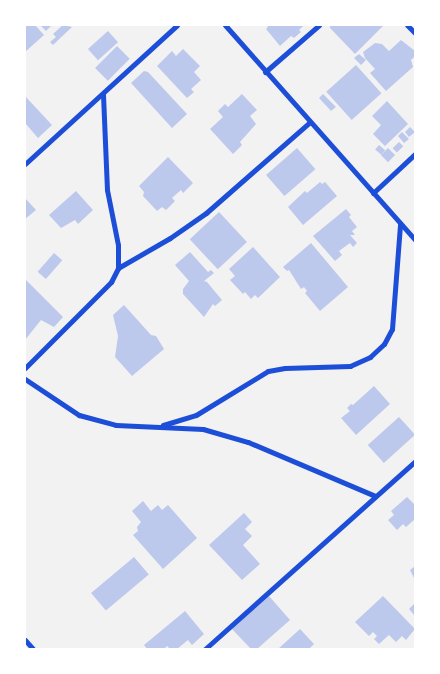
<!DOCTYPE html>
<style>
body{margin:0}
#map{position:relative;width:440px;height:674px;overflow:hidden;background:#f2f2f2;font-family:Literata,serif}
div>[style]{position:absolute}
.building>*{inset:0;background:#bdc9ec;transform-origin:0 0}
.minor>*{height:5px;margin:-2.5px;padding:0 2.5px;transform-origin:2.5px;border-radius:2.5px;background:#1d4ed8}
span{translate:-50% -50%;white-space:nowrap;text-align:center;line-height:1.15;-webkit-text-stroke:4.5px #fff;paint-order:stroke}
.frame{position:absolute;inset:0;border:26px solid #fff;pointer-events:none}
</style>
<div id="map">
<div class="building">
<i style="clip-path:polygon(25px 25px,35px 25px,44px 35px,25px 52px)"></i>
<i style="clip-path:polygon(40px 25px,52px 25px,46px 31px)"></i>
<i style="clip-path:polygon(63px 25px,72px 27px,53px 45px,50px 42px,56px 37px,53px 34px)"></i>
<i style="clip-path:polygon(267px 25px,304px 25px,299px 30px,301px 32px,294px 38px,291px 36px,280px 46px,266px 29px,268px 27px)"></i>
<i style="clip-path:polygon(330px 25px,384px 25px,355px 54px,330px 28px)"></i>
<i style="left:108px;top:31px;width:15px;height:27px;rotate:48deg"></i>
<i style="clip-path:polygon(401px 40px,415px 51px,415px 56px,411px 60px,413px 67px,386px 91px,370px 73px,375px 69px,365px 58px,363px 52px,375px 43px,382px 44px,389px 51px)"></i>
<i style="left:117px;top:46px;width:18px;height:31px;rotate:45deg"></i>
<i style="clip-path:polygon(183px 49px,200px 66px,194px 72px,201px 80px,191px 89px,194px 92px,187px 98px,157px 66px,172px 51px,176px 56px)"></i>
<i style="clip-path:polygon(359px 54px,366px 60px,361px 65px,354px 58px)"></i>
<i style="left:356px;top:65px;width:38px;height:40px;rotate:48deg"></i>
<i style="clip-path:polygon(144px 71px,148px 72px,187px 114px,172px 128px,131px 83px)"></i>
<i style="clip-path:polygon(242px 94px,257px 110px,250px 116px,256px 124px,240px 142px,242px 145px,233px 154px,210px 129px,223px 117px,218px 111px,225px 104px,228px 107px)"></i>
<i style="clip-path:polygon(323px 94px,336px 107px,331px 111px,319px 98px)"></i>
<i style="clip-path:polygon(25px 96px,52px 125px,38px 138px,25px 123px)"></i>
<i style="clip-path:polygon(387px 101px,408px 124px,385px 146px,373px 134px,381px 125px,372px 116px)"></i>
<i style="clip-path:polygon(410px 127px,415px 132px,409px 137px,405px 132px)"></i>
<i style="clip-path:polygon(402px 132px,409px 139px,404px 143px,398px 136px)"></i>
<i style="left:399px;top:142px;width:6px;height:9px;rotate:45deg"></i>
<i style="left:379px;top:145px;width:8px;height:6px;rotate:40deg"></i>
<i style="left:297px;top:148px;width:28px;height:41px;rotate:49deg"></i>
<i style="left:388px;top:148px;width:10px;height:10px;rotate:45deg"></i>
<i style="clip-path:polygon(168px 157px,193px 183px,183px 193px,181px 190px,172px 198px,175px 201px,166px 210px,162px 207px,157px 211px,143px 196px,144px 192px,139px 186px)"></i>
<i style="clip-path:polygon(320px 182px,322px 184px,325px 182px,337px 196px,303px 225px,288px 207px,305px 191px,307px 193px)"></i>
<i style="clip-path:polygon(76px 191px,93px 210px,78px 224px,75px 220px,61px 228px,49px 215px)"></i>
<i style="clip-path:polygon(25px 198px,36px 210px,25px 219px)"></i>
<i style="clip-path:polygon(346px 209px,351px 215px,349px 217px,357px 227px,352px 231px,355px 235px,350px 235px,357px 243px,353px 247px,350px 243px,339px 251px,342px 255px,335px 261px,313px 236px)"></i>
<i style="left:219px;top:212px;width:41px;height:40px;rotate:47deg"></i>
<i style="clip-path:polygon(311px 243px,348px 287px,320px 311px,305px 293px,307px 291px,304px 287px,301px 289px,289px 270px,287px 271px,283px 267px)"></i>
<i style="clip-path:polygon(253px 247px,280px 277px,258px 298px,255px 295px,251px 299px,245px 292px,243px 294px,230px 280px,235px 276px,229px 269px)"></i>
<i style="clip-path:polygon(190px 252px,208px 272px,211px 270px,214px 273px,204px 281px,207px 282px,222px 300px,215px 306px,213px 304px,204px 317px,183px 294px,183px 289px,189px 281px,175px 265px)"></i>
<i style="left:54px;top:253px;width:11px;height:25px;rotate:41deg"></i>
<i style="clip-path:polygon(25px 279px,63px 317px,54px 327px,41px 320px,25px 340px)"></i>
<i style="clip-path:polygon(124px 305px,151px 335px,156px 336px,164px 349px,132px 376px,115px 357px,118px 336px,113px 315px)"></i>
<i style="clip-path:polygon(374px 386px,390px 404px,356px 435px,341px 418px,350px 411px,347px 408px,351px 404px,353px 405px)"></i>
<i style="left:399px;top:417px;width:24px;height:42px;rotate:48deg"></i>
<i style="clip-path:polygon(407px 497px,415px 505px,415px 519px,406px 527px,403px 524px,397px 530px,388px 520px,394px 515px,391px 511px)"></i>
<i style="clip-path:polygon(143px 501px,151px 511px,158px 505px,162px 510px,168px 505px,197px 538px,163px 569px,133px 535px,138px 531px,137px 527px,141px 522px,132px 511px)"></i>
<i style="clip-path:polygon(244px 513px,252px 522px,245px 529px,252px 536px,243px 545px,260px 564px,242px 580px,209px 545px)"></i>
<i style="left:134px;top:557px;width:23px;height:56px;rotate:50deg"></i>
<i style="clip-path:polygon(415px 566px,415px 580px,410px 570px)"></i>
<i style="clip-path:polygon(269px 596px,290px 620px,257px 649px,251px 649px,232px 629px)"></i>
<i style="clip-path:polygon(383px 596px,415px 629px,406px 640px,402px 636px,396px 642px,389px 635px,379px 644px,374px 639px,377px 636px,373px 632px,369px 636px,355px 622px)"></i>
<i style="clip-path:polygon(415px 603px,415px 616px,409px 609px)"></i>
<i style="clip-path:polygon(185px 611px,204px 634px,192px 645px,188px 640px,177px 649px,170px 649px,167px 646px,164px 649px,147px 649px,144px 645px)"></i>
<i style="clip-path:polygon(300px 629px,314px 644px,309px 649px,278px 649px)"></i>
</div>
<div class="minor">
<i style="left:225px;top:25px;width:287px;rotate:48.5deg"></i>
<i style="left:407px;top:25px;width:11px;rotate:45deg"></i>
<i style="left:265px;top:72px;width:72px;rotate:-41deg"></i>
<i style="left:25px;top:164px;width:206px;rotate:-42.4deg"></i>
<i style="left:373px;top:193px;width:57px;rotate:-42.9deg"></i>
<i style="left:118px;top:268px;width:60px;rotate:-30deg"></i>
<i style="left:170px;top:238px;width:44px;rotate:-34.8deg"></i>
<i style="left:206px;top:213px;width:138px;rotate:-41.2deg"></i>
<i style="left:25px;top:368px;width:122px;rotate:-45deg"></i>
<i style="left:111px;top:282px;width:16px;rotate:-63deg"></i>
<i style="left:118px;top:268px;width:23px;rotate:-90deg"></i>
<i style="left:118px;top:245px;width:56px;rotate:-101.3deg"></i>
<i style="left:107px;top:190px;width:96px;rotate:-92.4deg"></i>
<i style="left:25px;top:379px;width:65px;rotate:33.7deg"></i>
<i style="left:79px;top:415px;width:38px;rotate:15deg"></i>
<i style="left:116px;top:425px;width:87px;rotate:2.6deg"></i>
<i style="left:203px;top:429px;width:47px;rotate:16.1deg"></i>
<i style="left:248px;top:442px;width:138px;rotate:23deg"></i>
<i style="left:163px;top:425px;width:34px;rotate:-17deg"></i>
<i style="left:196px;top:415px;width:84px;rotate:-31.4deg"></i>
<i style="left:268px;top:371px;width:17px;rotate:-10deg"></i>
<i style="left:285px;top:368px;width:65px;rotate:-1.8deg"></i>
<i style="left:350px;top:366px;width:22px;rotate:-24deg"></i>
<i style="left:370px;top:357px;width:19px;rotate:-43deg"></i>
<i style="left:384px;top:344px;width:17px;rotate:-62deg"></i>
<i style="left:392px;top:329px;width:105px;rotate:-85.6deg"></i>
<i style="left:25px;top:640px;width:12px;rotate:48deg"></i>
<i style="left:205px;top:649px;width:282px;rotate:-41.8deg"></i>
</div>
<div class="frame"></div>
</div>
